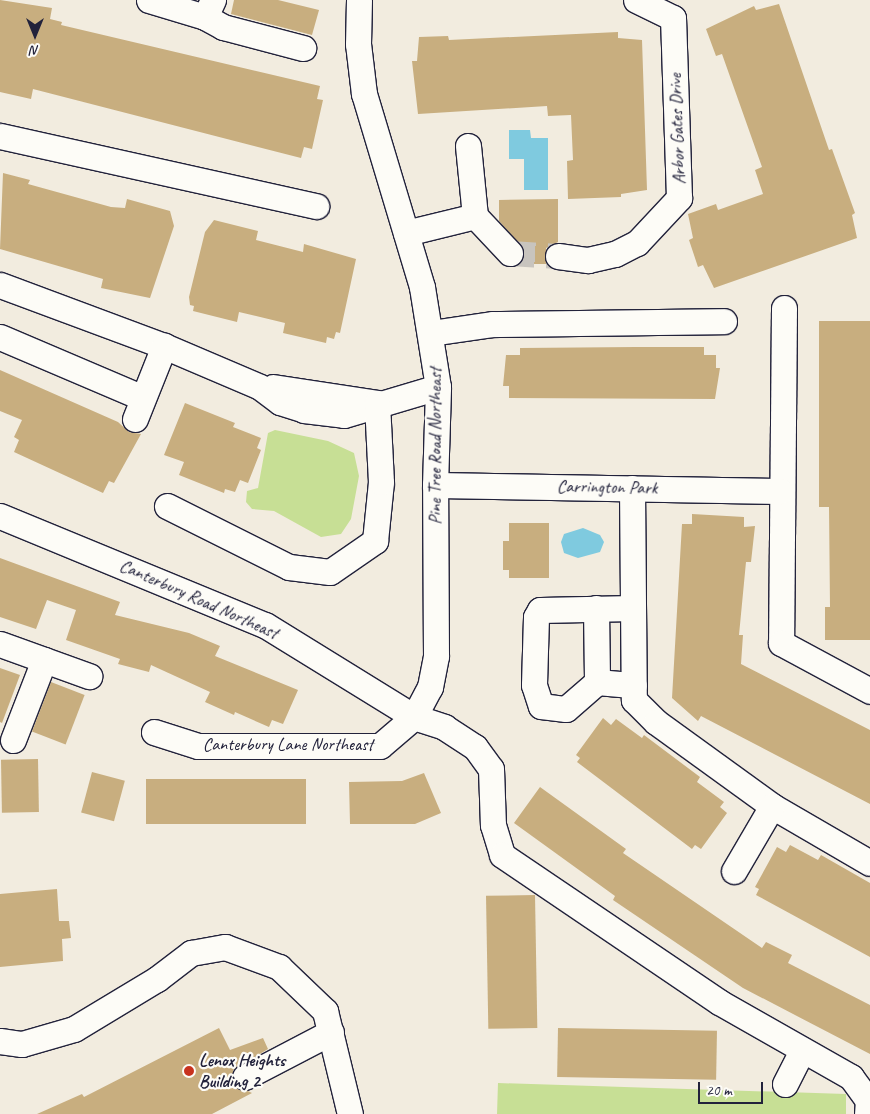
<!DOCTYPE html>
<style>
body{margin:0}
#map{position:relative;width:870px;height:1114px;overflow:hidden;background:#f2ecdf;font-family:Caveat,sans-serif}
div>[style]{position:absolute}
.green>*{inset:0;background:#c7df95}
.water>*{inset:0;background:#7fcadf}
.building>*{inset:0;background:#c8ae7f;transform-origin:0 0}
.minor-tunnel>*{height:25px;margin-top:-12.5px;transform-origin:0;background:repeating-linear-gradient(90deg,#c8c4be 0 25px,transparent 0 37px)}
.roads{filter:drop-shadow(1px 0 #22223b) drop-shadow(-1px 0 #22223b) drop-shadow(0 1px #22223b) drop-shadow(0 -1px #22223b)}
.minor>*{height:25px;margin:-12.5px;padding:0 12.5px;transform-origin:12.5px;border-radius:12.5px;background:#fdfcf7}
.dots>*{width:14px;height:14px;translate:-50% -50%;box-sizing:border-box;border:2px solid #fdfcf7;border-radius:50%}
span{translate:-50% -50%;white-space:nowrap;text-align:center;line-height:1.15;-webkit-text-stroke:4.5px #fdfcf7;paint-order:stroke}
.street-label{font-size:18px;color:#22223b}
.poi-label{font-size:18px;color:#22223b;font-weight:700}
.left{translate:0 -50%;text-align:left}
.north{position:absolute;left:10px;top:10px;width:50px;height:50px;-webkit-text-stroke:4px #fdfcf7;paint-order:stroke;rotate:180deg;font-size:14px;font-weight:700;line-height:20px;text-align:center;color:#22223b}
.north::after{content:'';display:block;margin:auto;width:18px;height:22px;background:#22223b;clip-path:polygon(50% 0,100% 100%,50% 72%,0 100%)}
.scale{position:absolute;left:698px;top:1082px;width:65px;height:22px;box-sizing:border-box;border:2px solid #22223b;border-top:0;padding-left:6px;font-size:15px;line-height:18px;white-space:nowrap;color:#22223b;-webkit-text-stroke:4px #fdfcf7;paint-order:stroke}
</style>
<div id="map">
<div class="green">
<i style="clip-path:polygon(275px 430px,328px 441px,354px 453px,359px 476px,351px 519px,341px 534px,321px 537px,274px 511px,252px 509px,246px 502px,247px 491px,258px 488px,268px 433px)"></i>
<i style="clip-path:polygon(498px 1083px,846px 1094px,846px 1114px,497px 1114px)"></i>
</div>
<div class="water">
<i style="clip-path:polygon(509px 130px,530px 130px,531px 138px,548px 138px,548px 190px,524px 190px,524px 159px,509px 159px)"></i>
<i style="clip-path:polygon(583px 528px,600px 535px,604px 542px,600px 552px,578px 558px,564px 553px,561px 542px,564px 534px)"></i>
</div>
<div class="building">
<i style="clip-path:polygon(0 0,52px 8px,50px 19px,62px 22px,61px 25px,320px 86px,317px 99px,323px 100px,312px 149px,304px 147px,301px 158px,33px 89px,31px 99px,0 92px)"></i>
<i style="clip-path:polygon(234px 0,278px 0,319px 10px,312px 35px,231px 14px)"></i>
<i style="clip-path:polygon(779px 4px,829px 150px,832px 149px,855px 213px,852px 215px,857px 238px,714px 288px,703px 265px,698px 267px,689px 240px,693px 238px,688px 214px,716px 204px,718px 210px,763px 194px,755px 170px,762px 167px,722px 54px,716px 56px,706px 29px,754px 6px,756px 10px)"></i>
<i style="clip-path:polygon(618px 32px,618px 38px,642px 40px,647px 190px,621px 194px,621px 197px,568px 199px,567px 161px,573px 160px,571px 115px,548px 116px,547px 106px,418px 114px,412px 61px,417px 61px,419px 37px,448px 36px,449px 40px)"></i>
<i style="clip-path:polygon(3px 173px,30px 180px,28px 184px,111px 207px,125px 208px,127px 199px,170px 211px,174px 226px,150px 298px,101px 288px,103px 279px,0 249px)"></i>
<i style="clip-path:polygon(558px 199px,558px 242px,546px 248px,547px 264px,518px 264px,524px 249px,499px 221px,499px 200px)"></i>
<i style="clip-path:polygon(214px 220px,258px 231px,256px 240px,303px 252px,304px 244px,356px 259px,340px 333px,336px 332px,334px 339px,327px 337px,326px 343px,283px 333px,285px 323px,239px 312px,237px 322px,193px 311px,194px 306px,190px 305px,189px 297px,205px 232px)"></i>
<i style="clip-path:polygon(819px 321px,870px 321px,870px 640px,825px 640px,825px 607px,830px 607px,829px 507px,819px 507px)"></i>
<i style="clip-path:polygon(636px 347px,704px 347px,704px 355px,716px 355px,716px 368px,720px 368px,715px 399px,509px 398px,509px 386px,503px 386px,506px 355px,520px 355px,520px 348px)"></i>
<i style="clip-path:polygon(0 370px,118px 422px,129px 432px,141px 434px,114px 483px,109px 481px,103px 493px,14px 452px,19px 440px,14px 437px,22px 420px,0 411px)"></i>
<i style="clip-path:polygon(185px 403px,235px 423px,233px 427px,261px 438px,257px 448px,261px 450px,248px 483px,240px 480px,235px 492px,225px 489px,224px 493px,179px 475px,184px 462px,164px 455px)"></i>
<i style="clip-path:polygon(692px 514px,744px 517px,744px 527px,755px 526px,751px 562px,746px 562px,739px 635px,743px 635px,741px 664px,870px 730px,870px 804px,701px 716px,698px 721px,672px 698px,682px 524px,692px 524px)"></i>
<i style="clip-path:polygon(509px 523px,549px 523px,549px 578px,509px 578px,509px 570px,503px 570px,503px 541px,509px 541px)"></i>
<i style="clip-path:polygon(0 558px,120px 602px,115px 615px,189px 633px,220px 646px,215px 656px,298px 690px,283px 724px,272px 720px,269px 727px,235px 712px,234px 715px,205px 702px,210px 692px,151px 665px,149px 672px,118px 664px,120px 659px,66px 640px,76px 610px,47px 600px,36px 629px,0 617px)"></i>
<i style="clip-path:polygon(0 668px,20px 675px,2px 723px,0 722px)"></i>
<i style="left:51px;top:682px;width:36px;height:53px;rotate:21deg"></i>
<i style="clip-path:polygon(603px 718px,611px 725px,616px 719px,642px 738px,644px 735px,700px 777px,697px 782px,724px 802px,720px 807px,727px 813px,701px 849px,695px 845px,692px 849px,577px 762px,580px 758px,576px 755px)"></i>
<i style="left:38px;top:759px;width:53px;height:37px;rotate:89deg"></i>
<i style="left:92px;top:772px;width:34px;height:42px;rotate:15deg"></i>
<i style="clip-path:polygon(424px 773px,441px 813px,415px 824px,350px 824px,349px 782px,402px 781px)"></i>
<i style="left:146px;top:779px;width:160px;height:45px"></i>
<i style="clip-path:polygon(540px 787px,626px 849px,623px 853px,762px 948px,766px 942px,792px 955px,788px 963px,870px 1005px,870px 1054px,743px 988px,613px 900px,615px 896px,514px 823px)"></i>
<i style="clip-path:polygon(790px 845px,818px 860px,821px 855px,870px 883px,870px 957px,756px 895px,759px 889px,755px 887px,777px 847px,786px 852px)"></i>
<i style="clip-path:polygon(57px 889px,59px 921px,69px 921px,71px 938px,62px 939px,63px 961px,0 967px,0 894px)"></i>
<i style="left:535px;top:895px;width:133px;height:49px;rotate:89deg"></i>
<i style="clip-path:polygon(219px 1028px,230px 1050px,263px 1038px,268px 1049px,233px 1070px,233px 1084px,252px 1093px,212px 1114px,37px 1114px,82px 1094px,84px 1097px)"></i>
<i style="left:558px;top:1028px;width:159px;height:49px;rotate:1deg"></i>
</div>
<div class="minor-tunnel">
<i style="left:510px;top:253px;width:48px;rotate:3.6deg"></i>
</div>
<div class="roads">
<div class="minor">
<i style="left:149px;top:0;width:59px;rotate:16.9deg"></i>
<i style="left:205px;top:17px;width:19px;rotate:-65deg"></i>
<i style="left:205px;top:17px;width:21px;rotate:29deg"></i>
<i style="left:223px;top:27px;width:83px;rotate:14.7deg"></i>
<i style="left:0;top:136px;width:324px;rotate:12.5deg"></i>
<i style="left:468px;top:146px;width:70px;rotate:84.3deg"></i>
<i style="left:406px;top:233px;width:71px;rotate:-13.8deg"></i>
<i style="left:475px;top:216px;width:51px;rotate:46.6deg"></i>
<i style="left:558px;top:256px;width:30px;rotate:8deg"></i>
<i style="left:588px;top:260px;width:28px;rotate:-13deg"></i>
<i style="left:615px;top:254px;width:25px;rotate:-27deg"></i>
<i style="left:637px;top:243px;width:62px;rotate:-47deg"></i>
<i style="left:679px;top:198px;width:180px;rotate:-91.9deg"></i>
<i style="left:673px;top:18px;width:41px;rotate:-154.1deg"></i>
<i style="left:0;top:285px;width:175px;rotate:20.4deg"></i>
<i style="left:164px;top:346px;width:104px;rotate:23.1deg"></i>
<i style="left:260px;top:387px;width:25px;rotate:37deg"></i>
<i style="left:280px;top:402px;width:25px;rotate:18deg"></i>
<i style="left:304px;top:410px;width:40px;rotate:7.1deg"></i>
<i style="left:344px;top:415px;width:98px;rotate:-16.6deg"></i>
<i style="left:784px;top:308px;width:335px;rotate:90.5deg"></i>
<i style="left:781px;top:643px;width:101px;rotate:28.3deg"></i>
<i style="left:431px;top:333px;width:63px;rotate:-8.3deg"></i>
<i style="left:493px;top:324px;width:231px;rotate:-0.7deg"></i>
<i style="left:0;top:337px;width:155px;rotate:23.1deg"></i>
<i style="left:273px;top:387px;width:105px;rotate:8.7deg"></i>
<i style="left:135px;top:419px;width:79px;rotate:-68.3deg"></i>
<i style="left:435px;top:485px;width:345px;rotate:1deg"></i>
<i style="left:632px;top:488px;width:212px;rotate:89.5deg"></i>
<i style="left:634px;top:700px;width:31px;rotate:45deg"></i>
<i style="left:656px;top:722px;width:143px;rotate:35.9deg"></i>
<i style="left:772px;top:806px;width:113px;rotate:30.2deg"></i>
<i style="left:167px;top:506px;width:136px;rotate:26.6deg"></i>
<i style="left:289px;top:567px;width:41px;rotate:7deg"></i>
<i style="left:330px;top:572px;width:55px;rotate:-34.6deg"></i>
<i style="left:375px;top:541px;width:59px;rotate:-84.2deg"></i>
<i style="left:381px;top:482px;width:79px;rotate:-92.9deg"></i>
<i style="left:0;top:516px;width:287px;rotate:22.4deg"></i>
<i style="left:265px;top:625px;width:175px;rotate:31.7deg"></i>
<i style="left:414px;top:717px;width:32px;rotate:18deg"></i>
<i style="left:444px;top:727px;width:37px;rotate:33deg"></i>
<i style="left:475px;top:747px;width:27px;rotate:54deg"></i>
<i style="left:491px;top:769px;width:56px;rotate:88deg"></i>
<i style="left:493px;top:825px;width:31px;rotate:73deg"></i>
<i style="left:502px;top:855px;width:262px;rotate:34.1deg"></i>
<i style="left:719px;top:1002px;width:152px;rotate:29.6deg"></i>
<i style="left:851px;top:1077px;width:29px;rotate:54deg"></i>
<i style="left:868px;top:1100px;width:14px;rotate:94deg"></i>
<i style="left:596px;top:608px;width:74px;rotate:89.2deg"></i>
<i style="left:633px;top:608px;width:93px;rotate:178.8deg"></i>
<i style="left:540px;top:610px;width:8px;rotate:120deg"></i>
<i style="left:536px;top:617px;width:68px;rotate:91.7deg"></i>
<i style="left:534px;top:685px;width:22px;rotate:72deg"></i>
<i style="left:541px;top:706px;width:25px;rotate:7deg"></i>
<i style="left:566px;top:709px;width:41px;rotate:-41.1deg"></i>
<i style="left:597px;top:682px;width:37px;rotate:5deg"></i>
<i style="left:0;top:644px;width:95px;rotate:19.8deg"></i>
<i style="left:154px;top:732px;width:46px;rotate:17.7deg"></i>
<i style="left:198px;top:746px;width:182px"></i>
<i style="left:380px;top:746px;width:45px;rotate:-40.5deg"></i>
<i style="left:414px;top:717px;width:34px;rotate:-62deg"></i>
<i style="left:430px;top:687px;width:32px;rotate:-79deg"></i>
<i style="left:436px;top:656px;width:171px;rotate:-90.3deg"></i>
<i style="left:435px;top:485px;width:98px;rotate:-88.2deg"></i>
<i style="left:438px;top:387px;width:101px;rotate:-99.1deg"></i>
<i style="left:422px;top:287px;width:202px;rotate:-106.7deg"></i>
<i style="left:364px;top:94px;width:50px;rotate:-96.8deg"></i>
<i style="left:358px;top:44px;width:44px;rotate:-88.7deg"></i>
<i style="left:13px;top:740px;width:86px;rotate:-68.8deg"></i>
<i style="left:734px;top:871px;width:75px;rotate:-59.7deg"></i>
<i style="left:0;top:1041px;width:22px;rotate:8deg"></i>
<i style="left:22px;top:1044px;width:54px;rotate:-16.1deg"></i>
<i style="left:74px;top:1029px;width:97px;rotate:-31.1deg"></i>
<i style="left:157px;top:979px;width:43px;rotate:-37.4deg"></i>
<i style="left:191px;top:953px;width:35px;rotate:-10deg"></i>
<i style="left:225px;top:947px;width:58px;rotate:20.3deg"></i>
<i style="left:279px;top:967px;width:64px;rotate:43.7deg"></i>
<i style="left:325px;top:1011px;width:106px;rotate:76.4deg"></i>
<i style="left:245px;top:1077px;width:97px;rotate:-27.6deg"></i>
<i style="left:785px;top:1084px;width:38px;rotate:-63deg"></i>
</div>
</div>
<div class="dots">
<i style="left:189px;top:1071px;background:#c8321e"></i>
</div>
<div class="street-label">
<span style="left:677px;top:129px;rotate:-92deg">Arbor Gates Drive</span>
<span style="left:435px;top:446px;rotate:-90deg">Pine Tree Road Northeast</span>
<span style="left:607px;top:487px;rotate:1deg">Carrington Park</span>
<span style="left:199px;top:599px;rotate:24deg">Canterbury Road Northeast</span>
<span style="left:288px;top:744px">Canterbury Lane Northeast</span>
</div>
<div class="poi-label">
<span class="left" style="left:199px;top:1071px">Lenox Heights<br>Building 2</span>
</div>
<div class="north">N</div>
<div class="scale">20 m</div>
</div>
